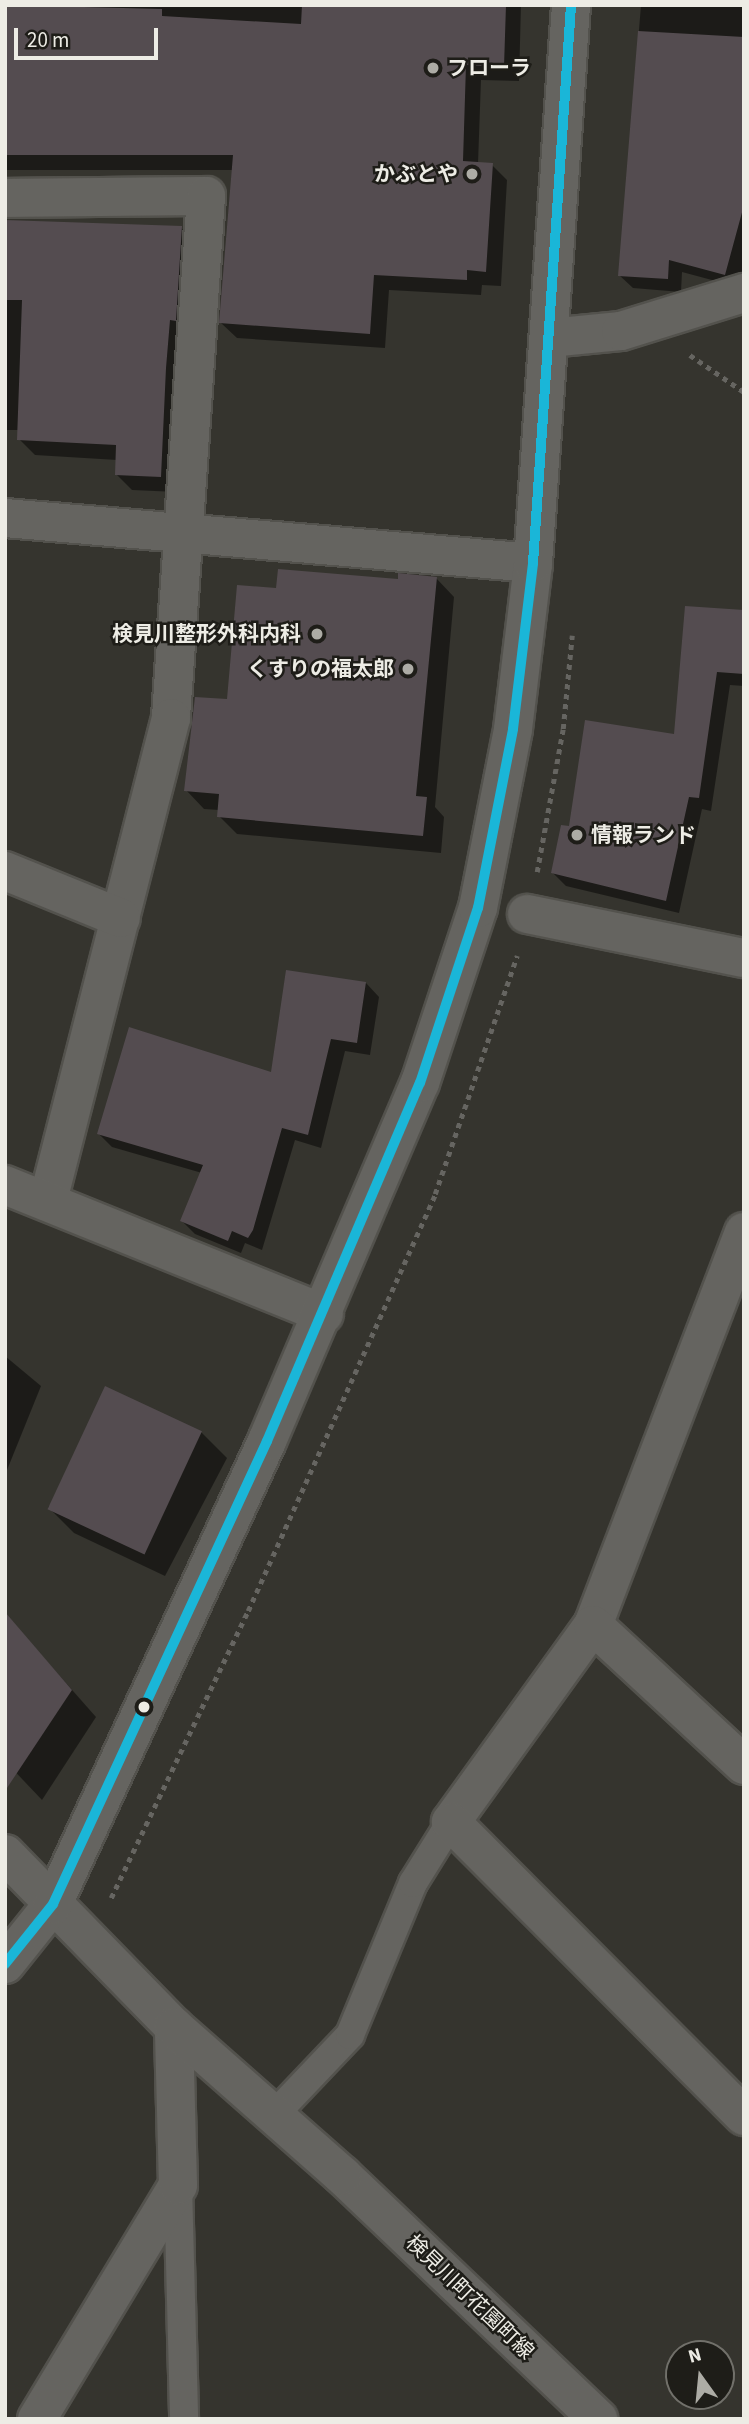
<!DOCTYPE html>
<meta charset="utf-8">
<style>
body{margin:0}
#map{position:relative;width:749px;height:2424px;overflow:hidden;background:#35342e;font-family:"Source Sans 3","Noto Sans JP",sans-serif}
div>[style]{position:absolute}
.shadow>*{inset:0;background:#0007}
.building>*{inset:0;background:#544c50;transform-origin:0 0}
.path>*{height:4.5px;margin-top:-2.25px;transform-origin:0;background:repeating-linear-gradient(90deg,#666561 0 5px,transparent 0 10px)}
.roads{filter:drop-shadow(2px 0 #53524d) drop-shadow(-2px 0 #53524d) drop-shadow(0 2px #53524d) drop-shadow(0 -2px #53524d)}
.service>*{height:28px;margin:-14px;padding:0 14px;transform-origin:14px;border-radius:14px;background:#656460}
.pedestrian>*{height:38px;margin:-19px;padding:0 19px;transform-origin:19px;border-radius:19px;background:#656460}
.minor>*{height:38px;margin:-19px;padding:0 19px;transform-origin:19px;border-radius:19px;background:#656460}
.tertiary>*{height:38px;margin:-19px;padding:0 19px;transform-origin:19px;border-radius:19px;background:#656460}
.bus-1>*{height:10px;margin:-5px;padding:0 5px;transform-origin:5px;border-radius:5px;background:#1ab6d8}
.dots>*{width:19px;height:19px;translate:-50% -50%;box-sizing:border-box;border:4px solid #1e1d18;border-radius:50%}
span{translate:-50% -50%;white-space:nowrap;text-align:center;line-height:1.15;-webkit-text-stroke:5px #1e1d18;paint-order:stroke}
.poi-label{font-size:21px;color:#edece5;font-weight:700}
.left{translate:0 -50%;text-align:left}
.right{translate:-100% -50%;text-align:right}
.street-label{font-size:21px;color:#edece5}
.frame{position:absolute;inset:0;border:7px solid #edece5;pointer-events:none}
.north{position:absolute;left:665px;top:2340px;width:70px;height:70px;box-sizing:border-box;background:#1e1d18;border:2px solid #71706a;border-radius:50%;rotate:345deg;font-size:19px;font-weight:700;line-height:28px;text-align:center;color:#edece5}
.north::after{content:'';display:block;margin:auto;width:24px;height:32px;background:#adaca5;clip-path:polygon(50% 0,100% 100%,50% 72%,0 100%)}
.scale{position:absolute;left:14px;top:28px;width:144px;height:32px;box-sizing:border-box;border:4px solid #edece5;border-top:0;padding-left:9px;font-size:21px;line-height:24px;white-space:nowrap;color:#edece5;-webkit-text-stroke:5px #1e1d18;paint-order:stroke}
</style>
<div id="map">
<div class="shadow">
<i style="clip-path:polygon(5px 5px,521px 5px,519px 81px,481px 80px,478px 164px,492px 165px,507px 180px,501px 286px,482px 285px,481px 295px,389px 290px,385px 348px,237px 338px,221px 323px,233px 170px,5px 170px)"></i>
<i style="clip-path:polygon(641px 5px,744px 5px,744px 267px,738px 287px,682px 272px,681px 292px,633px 288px,619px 275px)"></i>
<i style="clip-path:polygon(5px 221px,181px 228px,197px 244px,177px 492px,132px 490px,116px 474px,117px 460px,35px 455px,19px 439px,19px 430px,5px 430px)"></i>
<i style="clip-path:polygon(436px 578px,454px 597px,435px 807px,444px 817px,441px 853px,237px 834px,219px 816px,219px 810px,204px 809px,186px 790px,278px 590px)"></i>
<i style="clip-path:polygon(744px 612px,744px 686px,730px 685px,711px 811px,702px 809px,679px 913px,566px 886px,553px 873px,570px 828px,676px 736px)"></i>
<i style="clip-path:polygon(366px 983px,379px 997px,370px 1055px,345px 1051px,321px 1148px,295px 1140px,262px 1250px,245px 1243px,241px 1253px,195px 1234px,182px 1221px,202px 1173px,112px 1147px,99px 1134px,272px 1074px)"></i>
<i style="clip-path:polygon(5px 1356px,41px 1386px,5px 1475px)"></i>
<i style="clip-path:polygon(201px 1432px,227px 1458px,165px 1576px,74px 1533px,48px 1507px)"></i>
<i style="clip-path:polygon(5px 1614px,96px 1717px,42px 1800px,5px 1761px)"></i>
</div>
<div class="building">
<i style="clip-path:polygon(5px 5px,162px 9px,162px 16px,301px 24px,302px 5px,506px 5px,504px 67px,466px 65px,463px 161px,493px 163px,486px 272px,467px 270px,467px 280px,374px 275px,370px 334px,219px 323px,233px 155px,5px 155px)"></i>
<i style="clip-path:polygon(638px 31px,744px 37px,744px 205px,725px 275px,669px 260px,668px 279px,618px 276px)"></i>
<i style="clip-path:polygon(5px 220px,182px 226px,176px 321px,170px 320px,166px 368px,161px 477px,115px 475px,116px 445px,17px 440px,22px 300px,5px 300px)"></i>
<i style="clip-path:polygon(278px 569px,398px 579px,398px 573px,437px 577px,416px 796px,427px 797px,423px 836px,217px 817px,219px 794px,184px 791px,195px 697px,227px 699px,237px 585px,276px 588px)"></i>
<i style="clip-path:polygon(685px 606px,744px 610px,744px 674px,717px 672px,699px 798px,689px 797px,666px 901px,551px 873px,561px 825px,569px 826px,585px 720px,674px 734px)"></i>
<i style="clip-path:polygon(286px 970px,366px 982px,357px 1043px,331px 1039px,308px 1135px,282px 1128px,253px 1230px,248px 1238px,232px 1231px,228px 1241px,180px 1221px,203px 1165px,97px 1134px,129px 1027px,271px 1072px)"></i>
<i style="left:105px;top:1386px;width:107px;height:136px;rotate:25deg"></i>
<i style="clip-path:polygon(5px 1612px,72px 1690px,5px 1791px)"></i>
</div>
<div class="path">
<i style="left:690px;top:355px;width:65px;rotate:34.4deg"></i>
<i style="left:537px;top:872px;width:145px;rotate:-79.7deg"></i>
<i style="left:563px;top:729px;width:94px;rotate:-84.5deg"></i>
<i style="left:111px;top:1898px;width:318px;rotate:-64.5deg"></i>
<i style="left:248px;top:1611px;width:457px;rotate:-65.8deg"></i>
<i style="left:435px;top:1194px;width:252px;rotate:-71deg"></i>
</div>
<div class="roads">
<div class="service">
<i style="left:275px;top:2114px;width:109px;rotate:-46.5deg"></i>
<i style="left:350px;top:2035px;width:165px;rotate:-67.5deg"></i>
<i style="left:413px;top:1883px;width:72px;rotate:-58.1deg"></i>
<i style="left:178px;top:2185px;width:234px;rotate:88.5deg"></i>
</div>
<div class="pedestrian">
<i style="left:527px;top:914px;width:221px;rotate:11.5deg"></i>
</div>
<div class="minor">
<i style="left:5px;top:198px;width:201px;rotate:-0.6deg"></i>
<i style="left:206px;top:196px;width:523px;rotate:93.84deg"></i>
<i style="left:171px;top:718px;width:499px;rotate:104.3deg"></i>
<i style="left:5px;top:518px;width:530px;rotate:4.87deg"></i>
<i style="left:5px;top:871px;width:125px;rotate:22.1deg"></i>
<i style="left:5px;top:1185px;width:344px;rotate:22deg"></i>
<i style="left:744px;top:1232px;width:421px;rotate:111deg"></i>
<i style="left:593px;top:1625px;width:243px;rotate:125.8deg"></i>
<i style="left:451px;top:1822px;width:415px;rotate:45.1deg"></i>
<i style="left:593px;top:1625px;width:206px;rotate:42.8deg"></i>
<i style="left:342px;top:2175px;width:354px;rotate:43.6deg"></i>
<i style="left:37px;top:2419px;width:273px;rotate:-58.9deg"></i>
<i style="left:178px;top:2185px;width:158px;rotate:-91.5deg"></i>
</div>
<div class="tertiary">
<i style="left:549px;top:338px;width:72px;rotate:-5.6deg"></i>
<i style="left:621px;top:331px;width:129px;rotate:-17.2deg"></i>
<i style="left:5px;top:1854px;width:242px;rotate:45.7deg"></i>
<i style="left:174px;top:2027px;width:224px;rotate:41.4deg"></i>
<i style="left:5px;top:1964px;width:77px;rotate:-51.3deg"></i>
<i style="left:53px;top:1904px;width:510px;rotate:-65.19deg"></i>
<i style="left:267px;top:1441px;width:389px;rotate:-66.9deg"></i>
<i style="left:420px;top:1083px;width:184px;rotate:-71.7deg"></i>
<i style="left:478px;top:908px;width:182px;rotate:-78.9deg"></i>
<i style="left:513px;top:729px;width:167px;rotate:-83.1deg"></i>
<i style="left:533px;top:563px;width:559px;rotate:-86.1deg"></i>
</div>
</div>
<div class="bus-1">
<i style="left:5px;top:1964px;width:77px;rotate:-51.3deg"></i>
<i style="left:53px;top:1904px;width:510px;rotate:-65.19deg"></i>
<i style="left:267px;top:1441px;width:389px;rotate:-66.9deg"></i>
<i style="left:420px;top:1083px;width:184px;rotate:-71.7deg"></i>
<i style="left:478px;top:908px;width:182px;rotate:-78.9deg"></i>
<i style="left:513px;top:729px;width:167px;rotate:-83.1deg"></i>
<i style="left:533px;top:563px;width:559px;rotate:-86.1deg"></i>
</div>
<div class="dots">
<i style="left:433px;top:68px;background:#adaca5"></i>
<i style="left:472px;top:174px;background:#adaca5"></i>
<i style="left:317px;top:634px;background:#adaca5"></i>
<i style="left:408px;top:669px;background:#adaca5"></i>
<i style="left:577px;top:835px;background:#adaca5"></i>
<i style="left:144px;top:1707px;background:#edece5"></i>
</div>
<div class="poi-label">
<span class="left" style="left:447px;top:68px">フローラ</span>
<span class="right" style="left:458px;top:174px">かぶとや</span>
<span class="right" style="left:301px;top:634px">検見川整形外科内科</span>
<span class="right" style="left:394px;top:669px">くすりの福太郎</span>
<span class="left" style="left:591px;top:835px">情報ランド</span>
</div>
<div class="street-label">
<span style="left:470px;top:2297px;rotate:44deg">検見川町花園町線</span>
</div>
<div class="frame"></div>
<div class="north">N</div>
<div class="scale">20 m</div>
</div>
